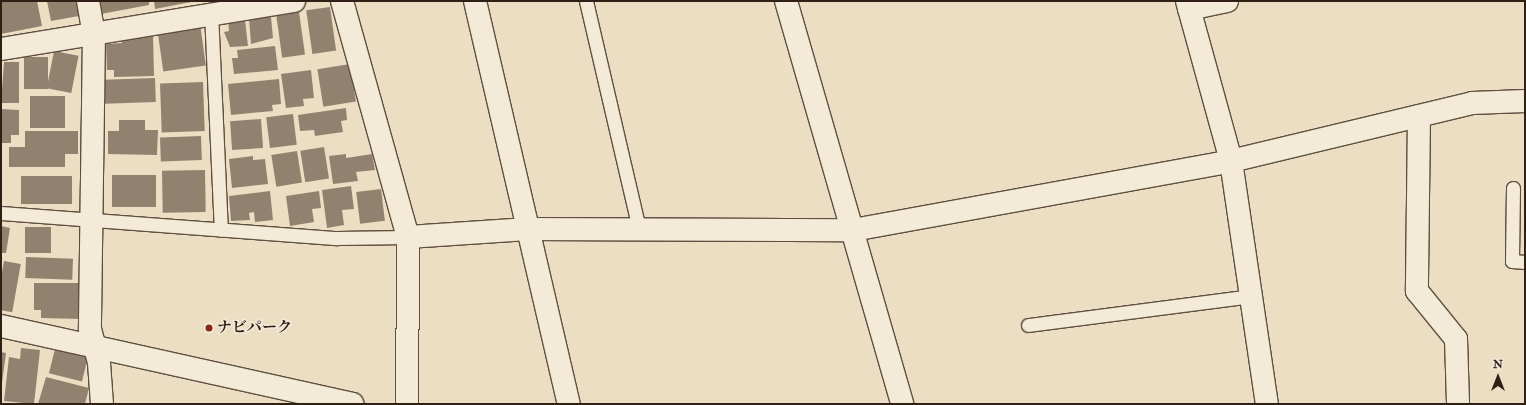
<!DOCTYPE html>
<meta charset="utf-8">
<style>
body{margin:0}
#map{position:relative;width:1526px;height:405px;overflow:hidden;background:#ecdec3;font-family:"IM FELL Double Pica","Noto Serif JP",serif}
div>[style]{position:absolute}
.building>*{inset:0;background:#91826f;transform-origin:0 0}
.roads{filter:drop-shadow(1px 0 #5e4f40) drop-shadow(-1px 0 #5e4f40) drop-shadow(0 1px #5e4f40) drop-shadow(0 -1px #5e4f40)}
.service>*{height:13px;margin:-6.5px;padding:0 6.5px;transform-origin:6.5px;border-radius:6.5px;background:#f3ead8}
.minor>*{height:22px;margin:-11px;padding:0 11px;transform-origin:11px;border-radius:11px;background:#f3ead8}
.dots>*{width:11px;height:11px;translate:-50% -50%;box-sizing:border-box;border:2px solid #f3ead8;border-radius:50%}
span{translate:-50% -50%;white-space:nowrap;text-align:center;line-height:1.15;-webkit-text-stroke:3px #f3ead8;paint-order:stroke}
.poi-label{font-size:15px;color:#2f1f14;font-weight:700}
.left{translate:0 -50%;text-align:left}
.frame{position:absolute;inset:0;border:2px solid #2f1f14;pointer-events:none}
.north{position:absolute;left:1478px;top:357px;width:40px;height:40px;-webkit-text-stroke:3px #f3ead8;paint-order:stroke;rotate:0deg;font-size:11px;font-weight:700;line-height:16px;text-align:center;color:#2f1f14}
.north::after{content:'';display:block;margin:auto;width:14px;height:18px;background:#2f1f14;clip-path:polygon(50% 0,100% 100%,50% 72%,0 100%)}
</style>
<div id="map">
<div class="building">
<i style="clip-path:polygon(1px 1px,37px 1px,42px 26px,1px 34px)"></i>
<i style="clip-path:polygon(47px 1px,76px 1px,79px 16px,51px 21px)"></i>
<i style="clip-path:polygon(98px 1px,149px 1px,149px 5px,101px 14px)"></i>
<i style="clip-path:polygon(154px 1px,191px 1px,191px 2px,155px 9px)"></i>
<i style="left:330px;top:7px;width:44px;height:24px;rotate:82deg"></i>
<i style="left:299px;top:12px;width:43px;height:23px;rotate:82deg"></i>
<i style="clip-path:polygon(271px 17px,273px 38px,251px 44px,249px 18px)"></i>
<i style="clip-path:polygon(245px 20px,248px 46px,230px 47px,224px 32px,229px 31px,228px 21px)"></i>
<i style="left:200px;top:24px;width:42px;height:43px;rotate:82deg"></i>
<i style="clip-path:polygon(153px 34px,154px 76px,114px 77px,114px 70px,107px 70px,106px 44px,122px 43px,122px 35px)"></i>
<i style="clip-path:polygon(275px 46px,278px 70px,234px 74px,232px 58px,238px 58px,237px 50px)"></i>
<i style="left:54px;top:51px;width:25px;height:38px;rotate:11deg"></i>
<i style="left:24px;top:57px;width:24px;height:32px"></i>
<i style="clip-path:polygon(4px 62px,19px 62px,19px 103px,1px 103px)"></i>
<i style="left:350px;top:64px;width:38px;height:33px;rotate:81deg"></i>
<i style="clip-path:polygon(311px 70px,314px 98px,303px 99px,304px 106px,286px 108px,281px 74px)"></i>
<i style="left:155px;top:78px;width:24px;height:51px;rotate:88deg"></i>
<i style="clip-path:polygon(279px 79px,281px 104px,272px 105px,273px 111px,231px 115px,228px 84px)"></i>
<i style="left:203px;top:82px;width:49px;height:43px;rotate:88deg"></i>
<i style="left:30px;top:96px;width:35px;height:32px"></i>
<i style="clip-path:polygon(346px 108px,347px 120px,341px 121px,343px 132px,315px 136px,314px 130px,300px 131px,298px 115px)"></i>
<i style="clip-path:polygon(1px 109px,19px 110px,19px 135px,11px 135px,11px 143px,1px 143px)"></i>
<i style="left:293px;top:114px;width:31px;height:27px;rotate:83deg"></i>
<i style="left:261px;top:119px;width:29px;height:31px;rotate:86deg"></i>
<i style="clip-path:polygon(119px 120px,145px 120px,145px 130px,158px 130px,157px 155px,108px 154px,108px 131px,119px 131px)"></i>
<i style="clip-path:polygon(25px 131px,78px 131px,78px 154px,65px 154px,65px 167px,9px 167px,9px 147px,25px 147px)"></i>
<i style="left:201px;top:136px;width:24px;height:41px;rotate:88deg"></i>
<i style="left:324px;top:147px;width:32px;height:24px;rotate:81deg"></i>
<i style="left:297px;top:151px;width:32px;height:26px;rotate:81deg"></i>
<i style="clip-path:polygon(346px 154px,346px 158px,372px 154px,375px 170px,356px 172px,358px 181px,333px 184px,329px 156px)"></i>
<i style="clip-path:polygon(253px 156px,253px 160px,265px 159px,268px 184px,232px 188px,229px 159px)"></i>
<i style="left:205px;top:170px;width:42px;height:43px;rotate:89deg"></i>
<i style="left:112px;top:175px;width:44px;height:32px"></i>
<i style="left:21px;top:176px;width:51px;height:28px"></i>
<i style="clip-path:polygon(351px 186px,354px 209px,342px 210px,344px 225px,327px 228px,322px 190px)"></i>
<i style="left:381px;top:189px;width:32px;height:25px;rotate:83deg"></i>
<i style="clip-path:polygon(270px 191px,273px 220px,255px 222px,254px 212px,249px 213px,250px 220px,231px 221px,229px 196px)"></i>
<i style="clip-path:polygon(319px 191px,321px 208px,312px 209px,314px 222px,290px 226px,286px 196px)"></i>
<i style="clip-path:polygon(1px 226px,10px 228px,6px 253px,1px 253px)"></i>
<i style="left:25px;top:227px;width:26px;height:26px"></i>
<i style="left:26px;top:257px;width:47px;height:21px;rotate:2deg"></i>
<i style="left:4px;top:261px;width:17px;height:49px;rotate:10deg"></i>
<i style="clip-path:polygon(34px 283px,81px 283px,81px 319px,41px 318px,41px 310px,34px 310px)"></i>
<i style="clip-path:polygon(21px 348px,40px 350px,34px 404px,4px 401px,9px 357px,20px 359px)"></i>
<i style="left:55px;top:349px;width:34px;height:25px;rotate:14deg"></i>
<i style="clip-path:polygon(1px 352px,6px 353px,2px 383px,1px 383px)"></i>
<i style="clip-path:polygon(46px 377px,89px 388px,85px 404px,38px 404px)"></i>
</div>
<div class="roads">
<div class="service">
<i style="left:586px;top:1px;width:234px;rotate:76.9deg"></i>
<i style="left:211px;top:12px;width:218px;rotate:87.4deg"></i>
<i style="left:1513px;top:188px;width:73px;rotate:90.8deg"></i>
<i style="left:1512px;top:261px;width:13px;rotate:4deg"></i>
<i style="left:1px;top:213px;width:337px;rotate:4.3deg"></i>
<i style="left:337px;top:238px;width:71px;rotate:-0.8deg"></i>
<i style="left:1028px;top:325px;width:225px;rotate:-7.4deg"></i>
</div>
<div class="minor">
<i style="left:88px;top:1px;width:34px;rotate:80deg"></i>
<i style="left:94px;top:34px;width:295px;rotate:90.8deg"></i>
<i style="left:90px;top:329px;width:35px;rotate:75deg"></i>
<i style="left:99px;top:363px;width:41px;rotate:85.8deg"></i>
<i style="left:342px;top:1px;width:245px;rotate:74.4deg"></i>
<i style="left:408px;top:237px;width:167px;rotate:90.3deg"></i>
<i style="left:475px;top:1px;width:414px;rotate:76.9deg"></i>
<i style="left:786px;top:1px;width:419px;rotate:73.9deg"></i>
<i style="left:1187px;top:1px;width:166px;rotate:74.6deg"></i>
<i style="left:1231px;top:161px;width:246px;rotate:81.6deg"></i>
<i style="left:1189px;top:9px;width:39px;rotate:-12deg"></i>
<i style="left:1px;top:49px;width:297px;rotate:-9.3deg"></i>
<i style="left:1419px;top:116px;width:175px;rotate:90.7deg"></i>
<i style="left:1417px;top:291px;width:62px;rotate:50.9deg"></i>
<i style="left:1456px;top:339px;width:65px;rotate:88.2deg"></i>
<i style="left:408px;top:237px;width:120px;rotate:-3.8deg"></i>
<i style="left:528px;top:229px;width:325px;rotate:0.2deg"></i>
<i style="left:853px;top:230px;width:384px;rotate:-10.3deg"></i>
<i style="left:1231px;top:161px;width:248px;rotate:-13.5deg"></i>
<i style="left:1472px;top:103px;width:53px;rotate:-2.2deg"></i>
<i style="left:1px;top:326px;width:360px;rotate:12.5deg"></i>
</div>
</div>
<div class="dots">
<i style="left:209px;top:328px;background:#8f2418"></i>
</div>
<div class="poi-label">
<span class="left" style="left:217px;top:328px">ナビパーク</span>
</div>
<div class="frame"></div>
<div class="north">N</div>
</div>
